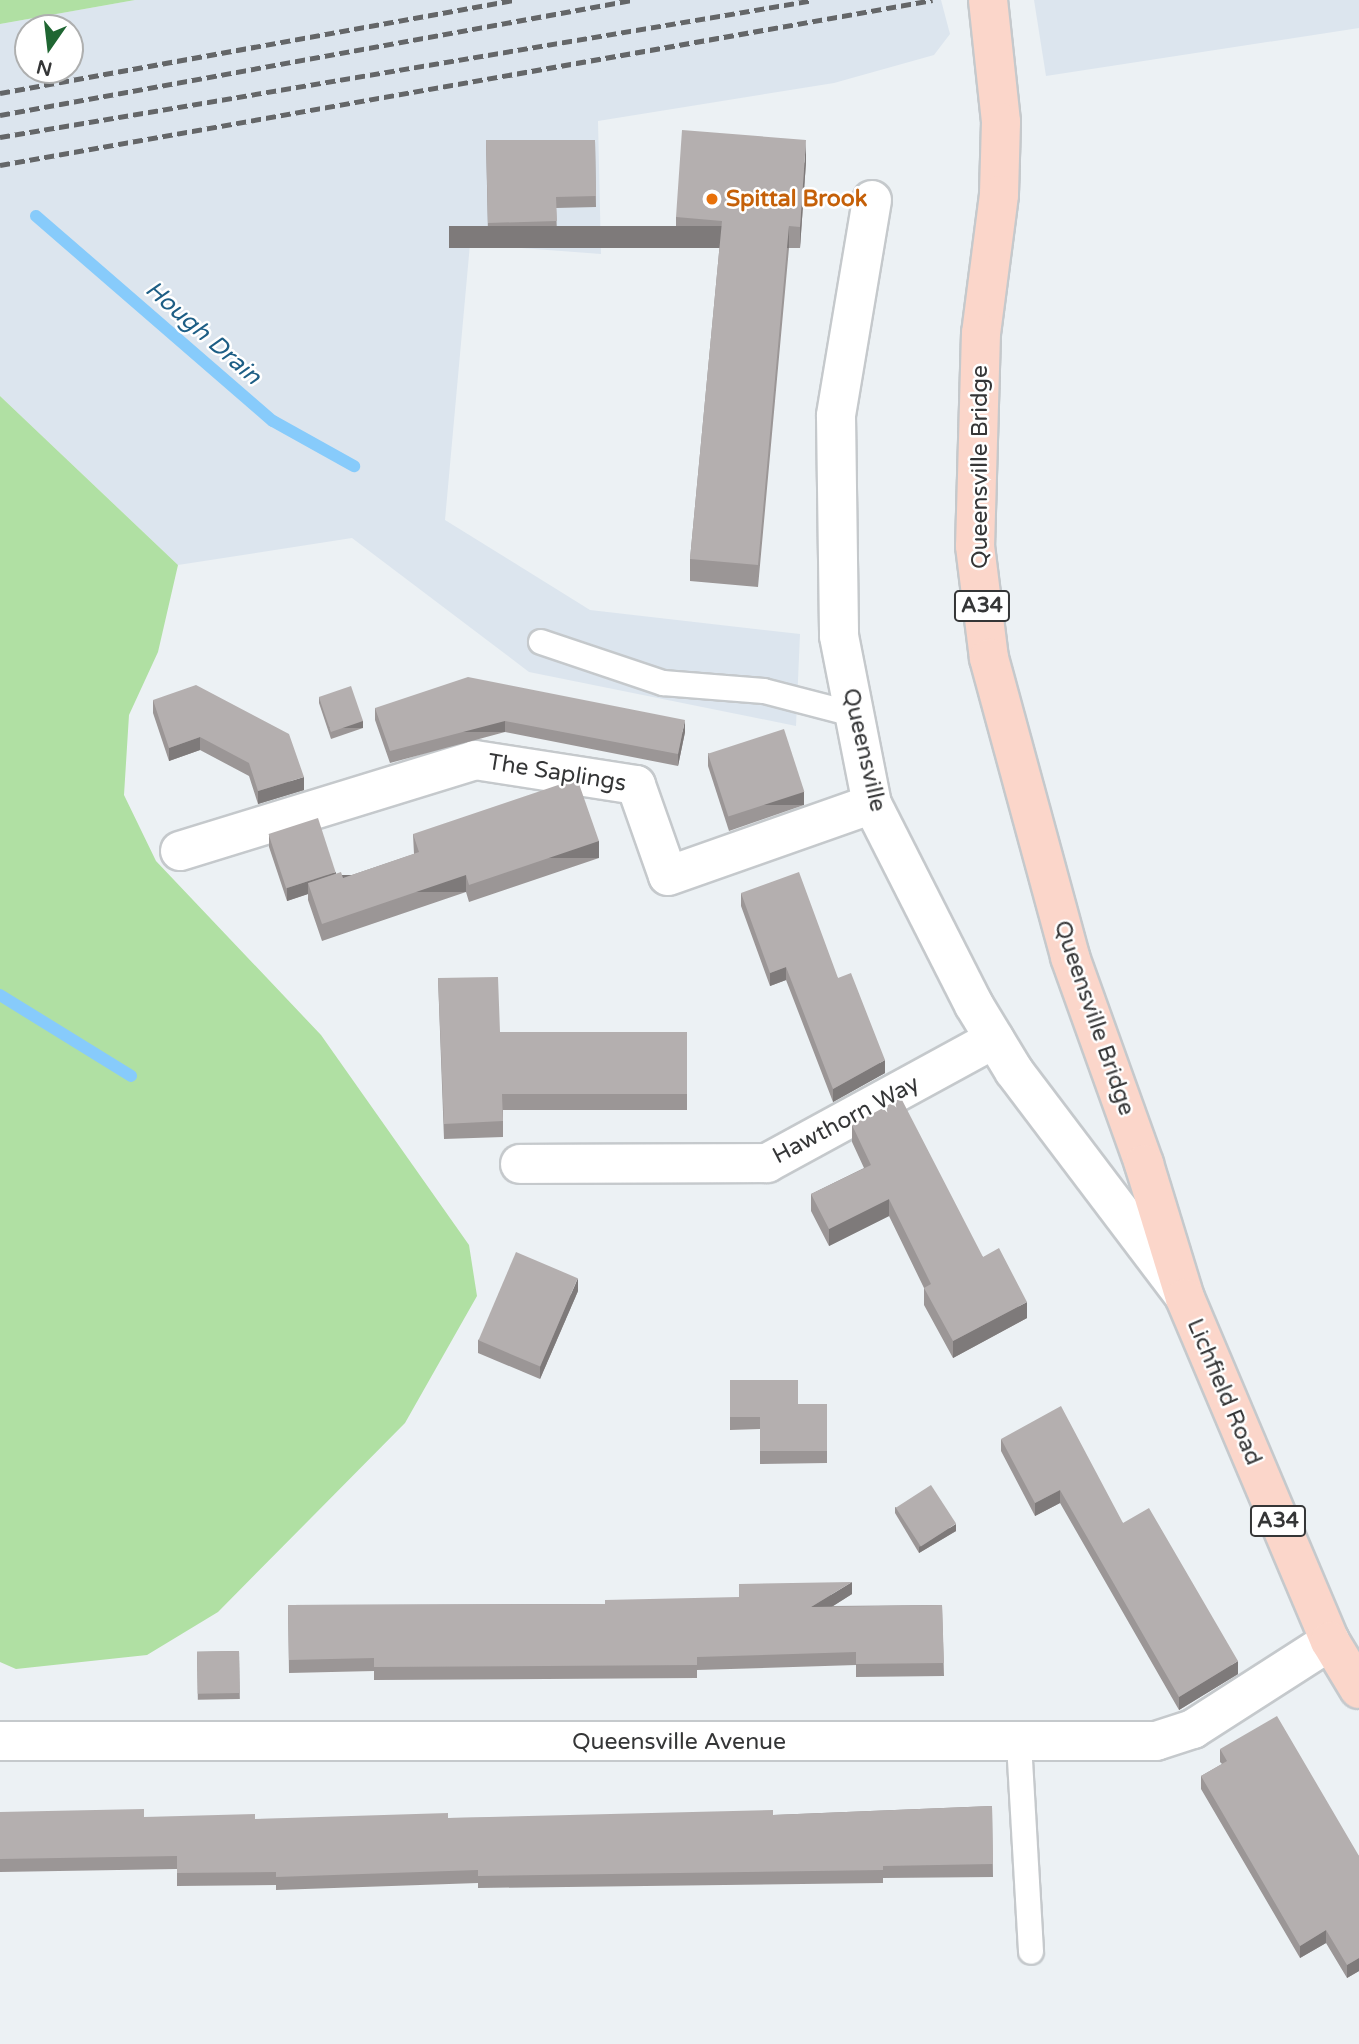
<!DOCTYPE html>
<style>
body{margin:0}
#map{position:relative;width:1359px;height:2044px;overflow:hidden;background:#ecf1f4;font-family:"Varela Round",sans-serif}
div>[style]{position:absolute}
.built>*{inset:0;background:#dce5ee}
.green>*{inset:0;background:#b0e0a3}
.stream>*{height:12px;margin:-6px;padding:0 6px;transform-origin:6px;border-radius:6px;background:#87cbfb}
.roads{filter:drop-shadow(2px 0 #c5c9cc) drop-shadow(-2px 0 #c5c9cc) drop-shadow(0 2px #c5c9cc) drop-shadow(0 -2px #c5c9cc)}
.service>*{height:24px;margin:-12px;padding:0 12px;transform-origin:12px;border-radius:12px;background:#fff}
.minor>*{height:38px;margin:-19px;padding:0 19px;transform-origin:19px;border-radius:19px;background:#fff}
.trunk>*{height:38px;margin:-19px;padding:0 19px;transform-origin:19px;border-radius:19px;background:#fbd6ca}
.rail>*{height:5px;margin-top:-2.5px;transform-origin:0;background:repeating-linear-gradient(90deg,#646668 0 10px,transparent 0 15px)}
.wall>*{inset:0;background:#9b9696;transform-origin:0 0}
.shaded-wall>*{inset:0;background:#7e7a7a;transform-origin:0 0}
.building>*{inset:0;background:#b4afaf;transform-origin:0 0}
.dots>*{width:19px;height:19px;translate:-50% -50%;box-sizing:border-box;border:4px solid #fff;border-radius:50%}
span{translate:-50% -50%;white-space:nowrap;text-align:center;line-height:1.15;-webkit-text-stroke:5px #fff;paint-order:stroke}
.shield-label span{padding:2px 5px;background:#fff;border:2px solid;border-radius:5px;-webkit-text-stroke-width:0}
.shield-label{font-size:21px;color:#353637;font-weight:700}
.food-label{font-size:23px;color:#c56008;font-weight:700}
.left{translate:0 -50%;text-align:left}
.street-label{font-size:23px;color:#353637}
.water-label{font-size:24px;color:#1d5e85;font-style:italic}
.north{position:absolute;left:14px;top:14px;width:70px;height:70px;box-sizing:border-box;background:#fff;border:2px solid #aeafaf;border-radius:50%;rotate:194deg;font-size:19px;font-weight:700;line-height:28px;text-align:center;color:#353637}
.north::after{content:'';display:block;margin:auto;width:24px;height:32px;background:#1f6632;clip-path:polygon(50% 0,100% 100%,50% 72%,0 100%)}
</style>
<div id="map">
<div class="built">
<i style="clip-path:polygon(evenodd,135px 0,941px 0,950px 34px,934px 55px,834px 83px,598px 121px,601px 254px,470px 244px,445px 520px,590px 610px,800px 634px,796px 726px,529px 672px,352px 538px,178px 565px,0 396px,0 24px,135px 0,28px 28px,70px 28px,70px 70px,28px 70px,28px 28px)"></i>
<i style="clip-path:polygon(1034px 0,1359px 0,1359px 28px,1046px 76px)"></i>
</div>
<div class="green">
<i style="clip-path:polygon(0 0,135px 0,0 24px)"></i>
<i style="clip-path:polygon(0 396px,178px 565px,158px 652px,129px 715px,124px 795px,156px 861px,321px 1035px,469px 1245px,477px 1296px,405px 1423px,218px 1612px,147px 1655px,16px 1669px,0 1662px)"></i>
</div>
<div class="stream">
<i style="left:36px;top:216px;width:313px;rotate:40.9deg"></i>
<i style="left:273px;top:421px;width:93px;rotate:29.1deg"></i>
<i style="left:0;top:995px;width:154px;rotate:31.7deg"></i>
</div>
<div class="roads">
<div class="service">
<i style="left:541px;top:642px;width:129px;rotate:18.6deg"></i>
<i style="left:663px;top:683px;width:101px;rotate:4.5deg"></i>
<i style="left:764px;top:691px;width:92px;rotate:14.5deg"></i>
<i style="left:1019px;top:1743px;width:209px;rotate:86.7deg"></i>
</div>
<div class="minor">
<i style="left:872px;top:200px;width:219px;rotate:99.5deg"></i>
<i style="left:836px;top:416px;width:220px;rotate:89.2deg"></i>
<i style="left:839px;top:636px;width:171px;rotate:78.9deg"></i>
<i style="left:872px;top:804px;width:225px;rotate:63.1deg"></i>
<i style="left:974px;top:1005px;width:77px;rotate:58.8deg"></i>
<i style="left:1014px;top:1071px;width:278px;rotate:52.9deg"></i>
<i style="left:180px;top:851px;width:309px;rotate:-17.1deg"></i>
<i style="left:475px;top:760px;width:163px;rotate:8.8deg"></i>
<i style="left:636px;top:785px;width:96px;rotate:70.6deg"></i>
<i style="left:668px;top:876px;width:216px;rotate:-19.4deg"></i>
<i style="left:520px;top:1164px;width:247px;rotate:-0.2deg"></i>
<i style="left:767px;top:1163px;width:259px;rotate:-28.6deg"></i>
<i style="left:0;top:1741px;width:1156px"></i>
<i style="left:1156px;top:1741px;width:39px;rotate:-18deg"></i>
<i style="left:1193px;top:1729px;width:163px;rotate:-32.7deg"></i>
</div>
<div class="trunk">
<i style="left:988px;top:0;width:123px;rotate:83.9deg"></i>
<i style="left:1001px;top:122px;width:73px;rotate:91.6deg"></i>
<i style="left:999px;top:195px;width:139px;rotate:97.4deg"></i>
<i style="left:981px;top:333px;width:213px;rotate:91.6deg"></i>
<i style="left:975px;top:546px;width:113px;rotate:82.9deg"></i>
<i style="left:989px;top:658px;width:310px;rotate:74.8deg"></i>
<i style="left:1070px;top:957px;width:220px;rotate:70.3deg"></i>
<i style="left:1144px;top:1164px;width:140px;rotate:73deg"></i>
<i style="left:1185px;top:1298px;width:372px;rotate:67.1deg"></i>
<i style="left:1330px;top:1641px;width:56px;rotate:58.9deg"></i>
</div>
</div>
<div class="rail">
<i style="left:0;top:93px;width:522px;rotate:-10.26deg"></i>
<i style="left:0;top:115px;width:642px;rotate:-10.31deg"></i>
<i style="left:0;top:137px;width:825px;rotate:-9.55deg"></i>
<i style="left:0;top:165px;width:947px;rotate:-10.03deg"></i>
</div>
<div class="wall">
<i style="clip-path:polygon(486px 140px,595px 140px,596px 207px,556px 208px,557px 233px,488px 234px)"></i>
<i style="clip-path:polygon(806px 162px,800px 248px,789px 248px,758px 587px,690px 581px,690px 559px,720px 242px,676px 239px,676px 217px)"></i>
<i style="clip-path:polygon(319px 697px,363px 728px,331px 739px,319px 703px)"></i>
<i style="clip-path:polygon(153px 700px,304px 790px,258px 804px,249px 776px,200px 750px,169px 761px,153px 713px)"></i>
<i style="clip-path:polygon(375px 708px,685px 732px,678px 766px,505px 732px,390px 763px,375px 720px)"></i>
<i style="clip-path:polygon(708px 753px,804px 805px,729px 831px,708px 766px)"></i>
<i style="clip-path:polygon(269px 834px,343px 878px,414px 854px,413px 834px,599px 858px,469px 902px,466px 892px,322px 941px,308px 900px,308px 894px,287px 901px,269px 847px)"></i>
<i style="clip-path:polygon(741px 893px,838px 978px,885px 1073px,833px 1102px,786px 980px,770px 986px,741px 906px)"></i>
<i style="clip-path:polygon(438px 978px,500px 1032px,687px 1032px,687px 1110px,503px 1110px,503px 1137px,444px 1139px)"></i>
<i style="clip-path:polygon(852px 1125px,983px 1257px,1027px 1318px,953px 1358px,924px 1305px,924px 1288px,889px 1216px,829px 1246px,811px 1211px,811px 1194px,864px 1168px,852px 1142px)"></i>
<i style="clip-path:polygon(578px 1291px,540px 1379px,478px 1353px,478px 1340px)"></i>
<i style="clip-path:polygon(730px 1380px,798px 1404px,827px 1404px,827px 1463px,760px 1464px,760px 1429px,730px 1430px)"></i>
<i style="clip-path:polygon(1001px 1439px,1123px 1523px,1238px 1674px,1179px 1710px,1060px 1503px,1035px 1516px,1001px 1451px)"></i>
<i style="clip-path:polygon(895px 1507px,956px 1531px,919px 1553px,895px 1513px)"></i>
<i style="clip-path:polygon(852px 1594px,833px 1606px,942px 1605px,944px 1676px,856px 1677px,856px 1665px,697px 1670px,697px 1678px,374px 1680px,374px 1671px,289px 1673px,288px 1605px,605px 1604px)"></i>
<i style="left:239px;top:1651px;width:48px;height:42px;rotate:89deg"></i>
<i style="clip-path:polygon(1220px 1749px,1359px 1856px,1359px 1971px,1347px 1978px,1326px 1943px,1300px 1958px,1201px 1789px,1201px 1776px,1222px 1764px,1220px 1762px)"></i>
<i style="clip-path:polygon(992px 1806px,993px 1877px,883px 1878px,883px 1883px,478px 1888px,478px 1883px,276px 1890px,276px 1885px,177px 1886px,177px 1869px,0 1872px,0 1812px,144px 1817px,255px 1819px,448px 1818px,773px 1815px)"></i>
</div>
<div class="shaded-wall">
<i style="clip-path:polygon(806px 140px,806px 162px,800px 248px,800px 227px)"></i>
<i style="left:789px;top:226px;width:22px;height:340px;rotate:90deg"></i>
<i style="clip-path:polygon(685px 720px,685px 732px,678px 766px,678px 754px)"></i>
<i style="left:363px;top:721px;width:7px;height:34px;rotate:90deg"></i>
<i style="left:505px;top:721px;width:11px;height:119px;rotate:90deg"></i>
<i style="clip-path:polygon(200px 737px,200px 750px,169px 761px,169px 748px)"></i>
<i style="clip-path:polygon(304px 777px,304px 790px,258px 804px,258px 791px)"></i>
<i style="left:804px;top:792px;width:13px;height:79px;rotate:90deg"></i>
<i style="left:599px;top:841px;width:17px;height:137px;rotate:90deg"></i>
<i style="clip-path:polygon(336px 872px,336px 885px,308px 883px,308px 894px,287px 901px,287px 888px)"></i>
<i style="left:466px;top:875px;width:17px;height:152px;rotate:90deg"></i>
<i style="clip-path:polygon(786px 967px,786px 980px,770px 986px,770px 973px)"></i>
<i style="clip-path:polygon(885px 1060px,885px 1073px,833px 1102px,833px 1089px)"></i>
<i style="clip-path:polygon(889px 1199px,889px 1216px,829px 1246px,829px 1229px)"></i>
<i style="clip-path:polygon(578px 1278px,578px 1291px,540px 1379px,540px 1366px)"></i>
<i style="clip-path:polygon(1027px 1302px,1027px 1318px,953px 1358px,953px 1341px)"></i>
<i style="clip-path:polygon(1060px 1490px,1060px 1503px,1035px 1516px,1035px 1503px)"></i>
<i style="clip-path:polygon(956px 1524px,956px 1531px,919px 1553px,919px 1547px)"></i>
<i style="clip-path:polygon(852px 1582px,852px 1594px,811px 1620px,811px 1607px)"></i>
<i style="clip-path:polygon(1238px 1661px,1238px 1674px,1179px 1710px,1179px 1697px)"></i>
<i style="clip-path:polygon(1326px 1930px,1326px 1943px,1300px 1958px,1300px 1946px)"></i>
<i style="clip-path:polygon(1359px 1958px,1359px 1971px,1347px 1978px,1347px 1965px)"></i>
</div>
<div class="building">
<i style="clip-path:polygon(682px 130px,806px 140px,800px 227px,789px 226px,758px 565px,690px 559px,722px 221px,676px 217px)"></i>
<i style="clip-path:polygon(486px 140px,595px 140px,596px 196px,556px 197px,557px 221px,488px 223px)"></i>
<i style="clip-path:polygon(468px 677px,685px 720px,678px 754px,505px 721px,390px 751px,375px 708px)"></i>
<i style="clip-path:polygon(196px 685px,289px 734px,304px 777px,258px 791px,249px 763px,200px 737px,169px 748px,153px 700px)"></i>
<i style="left:351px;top:686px;width:37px;height:34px;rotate:71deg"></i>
<i style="left:784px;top:729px;width:66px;height:80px;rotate:72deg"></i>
<i style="clip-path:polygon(573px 780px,578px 781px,599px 841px,469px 885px,466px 875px,322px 924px,308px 883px,341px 872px,343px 878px,419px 852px,413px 834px)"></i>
<i style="left:318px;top:818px;width:57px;height:52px;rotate:72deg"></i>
<i style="clip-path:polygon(799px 872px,838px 978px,851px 973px,885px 1060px,833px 1089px,786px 967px,770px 973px,741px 893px)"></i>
<i style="clip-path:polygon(498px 977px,500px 1032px,687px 1032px,687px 1094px,502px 1094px,503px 1121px,444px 1124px,438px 978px)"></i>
<i style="clip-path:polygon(901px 1098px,983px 1257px,999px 1248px,1027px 1302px,953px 1341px,924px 1288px,931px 1284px,889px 1199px,829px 1229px,811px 1194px,871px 1165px,852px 1125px)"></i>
<i style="left:516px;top:1252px;width:67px;height:96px;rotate:23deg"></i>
<i style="clip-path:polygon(730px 1380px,798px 1380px,798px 1404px,827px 1404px,827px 1451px,760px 1451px,760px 1417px,730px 1417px)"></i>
<i style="clip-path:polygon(1061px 1406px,1123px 1523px,1149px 1508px,1238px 1661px,1179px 1697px,1060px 1490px,1035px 1503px,1001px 1439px)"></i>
<i style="left:931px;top:1485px;width:46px;height:42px;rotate:57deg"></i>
<i style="clip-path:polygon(852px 1582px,811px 1607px,942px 1605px,944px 1663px,856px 1664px,856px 1652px,697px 1657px,697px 1665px,374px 1667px,374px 1658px,289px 1660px,288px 1605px,605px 1604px,605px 1600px,739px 1597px,739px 1584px)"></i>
<i style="left:239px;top:1651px;width:42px;height:42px;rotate:89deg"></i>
<i style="clip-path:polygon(1277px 1716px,1359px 1856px,1359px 1958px,1347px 1965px,1326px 1930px,1300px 1946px,1201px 1776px,1227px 1761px,1220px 1749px)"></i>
<i style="clip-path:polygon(992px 1806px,993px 1864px,883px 1866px,883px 1870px,478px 1876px,478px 1870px,276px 1877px,276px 1872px,177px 1873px,177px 1856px,0 1859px,0 1812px,144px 1809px,144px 1817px,255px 1814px,255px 1819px,448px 1813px,448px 1818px,773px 1810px,773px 1815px)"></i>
</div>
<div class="dots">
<i style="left:712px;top:199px;background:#e8710a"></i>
</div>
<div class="shield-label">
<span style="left:982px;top:606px">A34</span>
<span style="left:1278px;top:1521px">A34</span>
</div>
<div class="food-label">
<span class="left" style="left:726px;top:199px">Spittal Brook</span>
</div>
<div class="street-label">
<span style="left:980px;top:467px;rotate:-90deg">Queensville Bridge</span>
<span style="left:864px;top:750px;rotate:77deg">Queensville</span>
<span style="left:557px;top:773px;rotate:9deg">The Saplings</span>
<span style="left:1094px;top:1018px;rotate:71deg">Queensville Bridge</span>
<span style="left:846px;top:1120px;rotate:-28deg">Hawthorn Way</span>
<span style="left:1224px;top:1392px;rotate:67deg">Lichfield Road</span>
<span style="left:679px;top:1742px">Queensville Avenue</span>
</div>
<div class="water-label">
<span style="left:203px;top:333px;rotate:41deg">Hough Drain</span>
</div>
<div class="north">N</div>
</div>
